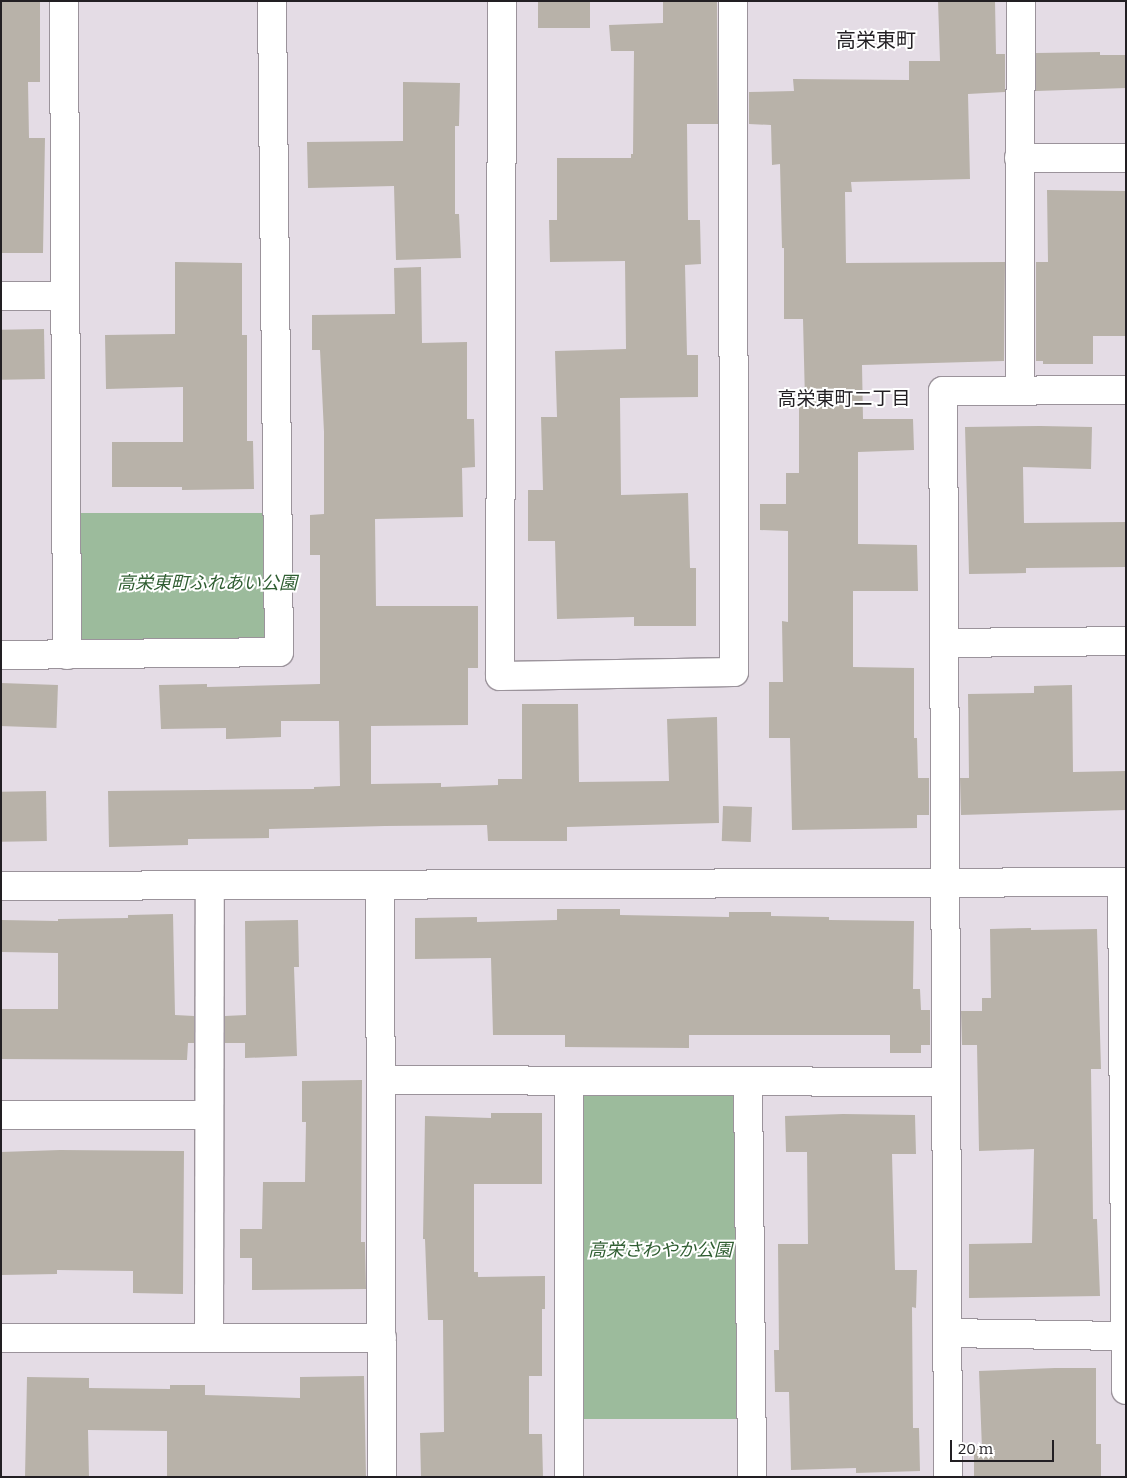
<!DOCTYPE html>
<meta charset="utf-8">
<style>
body{margin:0}
#map{position:relative;width:1127px;height:1478px;overflow:hidden;background:#e4dce5;font-family:Bitter,"Noto Sans JP",serif}
div>[style]{position:absolute}
.green>*{inset:0;background:#9cbb9c;transform-origin:0 0}
.building>*{inset:0;background:#b8b2a9;transform-origin:0 0}
.roads{filter:drop-shadow(1px 0 #9b939b) drop-shadow(-1px 0 #9b939b) drop-shadow(0 1px #9b939b) drop-shadow(0 -1px #9b939b)}
.minor>*{height:28px;margin:-14px;padding:0 14px;transform-origin:14px;border-radius:14px;background:#fff}
span{translate:-50% -50%;white-space:nowrap;text-align:center;line-height:1.15;-webkit-text-stroke:4px #fff;paint-order:stroke}
.park-label{font-size:18px;color:#305e32;font-style:italic}
.neighbourhood-label{font-size:19px;color:#221f23}
.quarter-label{font-size:20px;color:#221f23}
.frame{position:absolute;inset:0;border:2px solid #221f23;pointer-events:none}
.scale{position:absolute;left:950px;top:1440px;width:104px;height:22px;box-sizing:border-box;border:2px solid #221f23;border-top:0;padding-left:6px;font-size:15px;line-height:18px;white-space:nowrap;color:#221f23;-webkit-text-stroke:4px #fff;paint-order:stroke}
</style>
<div id="map">
<div class="green">
<i style="left:278px;top:513px;width:139px;height:212px;rotate:90deg"></i>
<i style="left:569px;top:1082px;width:179px;height:337px"></i>
</div>
<div class="building">
<i style="clip-path:polygon(1px 1px,40px 1px,40px 82px,28px 82px,29px 138px,45px 138px,43px 253px,1px 253px)"></i>
<i style="left:538px;top:1px;width:52px;height:27px"></i>
<i style="clip-path:polygon(663px 1px,717px 1px,718px 124px,687px 124px,688px 220px,700px 220px,701px 264px,685px 265px,687px 355px,698px 355px,698px 397px,620px 398px,621px 495px,688px 493px,690px 568px,696px 568px,696px 626px,634px 626px,634px 617px,557px 619px,555px 541px,528px 541px,528px 490px,543px 490px,541px 417px,557px 417px,555px 351px,626px 349px,625px 261px,550px 262px,549px 220px,557px 220px,557px 158px,631px 158px,631px 154px,633px 154px,634px 51px,611px 51px,609px 25px,663px 23px)"></i>
<i style="clip-path:polygon(938px 1px,995px 1px,996px 54px,1005px 54px,1005px 92px,968px 94px,970px 179px,851px 182px,852px 192px,845px 192px,846px 263px,1005px 262px,1004px 361px,862px 365px,863px 419px,913px 419px,914px 450px,858px 452px,858px 544px,917px 545px,918px 591px,853px 591px,853px 667px,914px 668px,914px 738px,917px 738px,918px 778px,929px 778px,929px 815px,917px 815px,917px 828px,792px 830px,790px 738px,769px 738px,769px 682px,783px 682px,782px 621px,788px 622px,788px 531px,760px 530px,760px 504px,786px 504px,786px 473px,799px 473px,799px 401px,805px 401px,803px 319px,784px 319px,784px 248px,782px 248px,780px 164px,772px 165px,771px 125px,749px 124px,749px 92px,794px 91px,793px 79px,909px 80px,909px 61px,940px 61px)"></i>
<i style="clip-path:polygon(1100px 52px,1100px 55px,1126px 55px,1126px 88px,1036px 91px,1036px 53px)"></i>
<i style="clip-path:polygon(403px 82px,460px 83px,459px 126px,455px 126px,455px 214px,459px 214px,461px 258px,396px 260px,394px 186px,308px 188px,307px 142px,403px 141px)"></i>
<i style="clip-path:polygon(1047px 190px,1126px 191px,1126px 336px,1093px 336px,1093px 364px,1043px 364px,1043px 361px,1036px 361px,1036px 262px,1048px 262px)"></i>
<i style="clip-path:polygon(175px 262px,242px 263px,242px 335px,247px 335px,247px 441px,253px 441px,254px 489px,182px 490px,182px 487px,112px 487px,112px 442px,183px 442px,183px 387px,106px 389px,105px 335px,175px 334px)"></i>
<i style="clip-path:polygon(421px 267px,422px 343px,467px 342px,467px 419px,474px 419px,475px 467px,462px 468px,463px 517px,375px 519px,376px 606px,478px 606px,478px 668px,468px 668px,468px 725px,371px 726px,371px 784px,441px 783px,441px 787px,498px 785px,498px 779px,522px 779px,522px 704px,578px 704px,579px 782px,669px 781px,667px 719px,717px 717px,719px 823px,567px 827px,567px 841px,488px 841px,487px 825px,385px 826px,269px 829px,269px 838px,188px 839px,188px 845px,109px 847px,108px 791px,314px 789px,314px 787px,340px 786px,339px 721px,281px 721px,281px 737px,226px 739px,226px 728px,161px 729px,159px 685px,207px 684px,207px 687px,320px 684px,320px 555px,310px 555px,310px 515px,324px 514px,324px 432px,320px 350px,312px 350px,312px 315px,395px 314px,394px 268px)"></i>
<i style="left:44px;top:329px;width:50px;height:43px;rotate:89deg"></i>
<i style="clip-path:polygon(1040px 426px,1092px 427px,1091px 469px,1023px 467px,1024px 523px,1126px 522px,1126px 567px,1026px 568px,1026px 573px,969px 574px,965px 427px)"></i>
<i style="left:1px;top:683px;width:57px;height:43px;rotate:2deg"></i>
<i style="clip-path:polygon(1072px 685px,1073px 772px,1126px 771px,1126px 810px,961px 815px,960px 778px,969px 778px,968px 694px,1034px 693px,1034px 686px)"></i>
<i style="left:46px;top:791px;width:50px;height:45px;rotate:89deg"></i>
<i style="left:723px;top:806px;width:29px;height:35px;rotate:2deg"></i>
<i style="clip-path:polygon(557px 909px,620px 909px,620px 915px,729px 917px,729px 912px,771px 912px,771px 916px,829px 917px,829px 920px,914px 921px,913px 989px,920px 989px,921px 1010px,930px 1010px,930px 1045px,921px 1045px,921px 1053px,890px 1053px,890px 1035px,689px 1035px,689px 1048px,565px 1047px,565px 1035px,493px 1035px,491px 958px,415px 959px,415px 918px,477px 917px,477px 922px,557px 920px)"></i>
<i style="clip-path:polygon(173px 914px,175px 1015px,194px 1016px,194px 1043px,188px 1043px,187px 1060px,1px 1059px,1px 1009px,58px 1009px,58px 953px,1px 952px,1px 920px,58px 921px,58px 919px,128px 918px,128px 915px)"></i>
<i style="clip-path:polygon(298px 920px,299px 967px,294px 967px,297px 1056px,245px 1058px,245px 1043px,225px 1043px,225px 1016px,246px 1015px,245px 921px)"></i>
<i style="clip-path:polygon(1031px 928px,1031px 930px,1097px 929px,1101px 1069px,1091px 1069px,1093px 1219px,1097px 1219px,1100px 1296px,969px 1298px,969px 1244px,1032px 1243px,1034px 1149px,979px 1151px,977px 1045px,962px 1045px,961px 1011px,982px 1011px,982px 998px,991px 998px,990px 929px)"></i>
<i style="clip-path:polygon(362px 1080px,361px 1242px,365px 1242px,366px 1289px,252px 1290px,252px 1258px,240px 1258px,240px 1229px,262px 1229px,263px 1182px,305px 1182px,306px 1122px,302px 1122px,302px 1081px)"></i>
<i style="clip-path:polygon(491px 1113px,542px 1113px,542px 1184px,474px 1184px,474px 1272px,478px 1272px,478px 1277px,545px 1276px,545px 1309px,542px 1309px,542px 1376px,529px 1376px,529px 1434px,542px 1434px,543px 1477px,421px 1477px,420px 1433px,444px 1432px,443px 1320px,428px 1320px,425px 1239px,423px 1239px,425px 1116px,491px 1118px)"></i>
<i style="clip-path:polygon(843px 1114px,915px 1115px,916px 1154px,892px 1154px,895px 1270px,917px 1270px,916px 1308px,912px 1307px,913px 1428px,919px 1428px,920px 1471px,856px 1473px,856px 1468px,791px 1470px,789px 1392px,775px 1392px,774px 1350px,779px 1350px,778px 1244px,808px 1244px,807px 1152px,786px 1152px,785px 1116px)"></i>
<i style="clip-path:polygon(60px 1150px,184px 1151px,183px 1294px,133px 1293px,133px 1271px,57px 1270px,57px 1274px,1px 1275px,1px 1152px)"></i>
<i style="clip-path:polygon(1055px 1368px,1096px 1368px,1096px 1444px,1101px 1444px,1101px 1477px,974px 1477px,974px 1449px,982px 1449px,979px 1371px)"></i>
<i style="clip-path:polygon(364px 1376px,366px 1477px,167px 1477px,167px 1431px,88px 1430px,89px 1477px,25px 1477px,27px 1377px,89px 1378px,89px 1388px,170px 1389px,170px 1385px,205px 1385px,205px 1395px,300px 1398px,300px 1377px)"></i>
</div>
<div class="roads">
<div class="minor">
<i style="left:64px;top:1px;width:654px;rotate:89.74deg"></i>
<i style="left:502px;top:1px;width:675px;rotate:90.17deg"></i>
<i style="left:500px;top:676px;width:234px;rotate:-1deg"></i>
<i style="left:734px;top:672px;width:671px;rotate:-90.09deg"></i>
<i style="left:1019px;top:158px;width:107px"></i>
<i style="left:1px;top:296px;width:63px"></i>
<i style="left:1020px;top:391px;width:390px;rotate:-89.9deg"></i>
<i style="left:944px;top:643px;width:182px;rotate:-0.6deg"></i>
<i style="left:1px;top:655px;width:278px;rotate:-0.6deg"></i>
<i style="left:279px;top:652px;width:651px;rotate:-90.62deg"></i>
<i style="left:1122px;top:882px;width:508px;rotate:89.55deg"></i>
<i style="left:380px;top:885px;width:592px;rotate:89.81deg"></i>
<i style="left:1px;top:886px;width:1125px;rotate:-0.2deg"></i>
<i style="left:382px;top:1080px;width:564px;rotate:0.2deg"></i>
<i style="left:569px;top:1082px;width:395px;rotate:90deg"></i>
<i style="left:748px;top:1083px;width:394px;rotate:89.4deg"></i>
<i style="left:1px;top:1115px;width:208px"></i>
<i style="left:948px;top:1333px;width:178px;rotate:1deg"></i>
<i style="left:1px;top:1338px;width:381px"></i>
<i style="left:209px;top:1338px;width:453px;rotate:-89.9deg"></i>
<i style="left:948px;top:1477px;width:1086px;rotate:-90.26deg"></i>
<i style="left:943px;top:391px;width:183px;rotate:-0.3deg"></i>
</div>
</div>
<div class="park-label">
<span style="left:207px;top:583px">高栄東町ふれあい公園</span>
<span style="left:660px;top:1250px">高栄さわやか公園</span>
</div>
<div class="neighbourhood-label">
<span style="left:844px;top:399px">高栄東町二丁目</span>
</div>
<div class="quarter-label">
<span style="left:876px;top:40px">高栄東町</span>
</div>
<div class="frame"></div>
<div class="scale">20 m</div>
</div>
